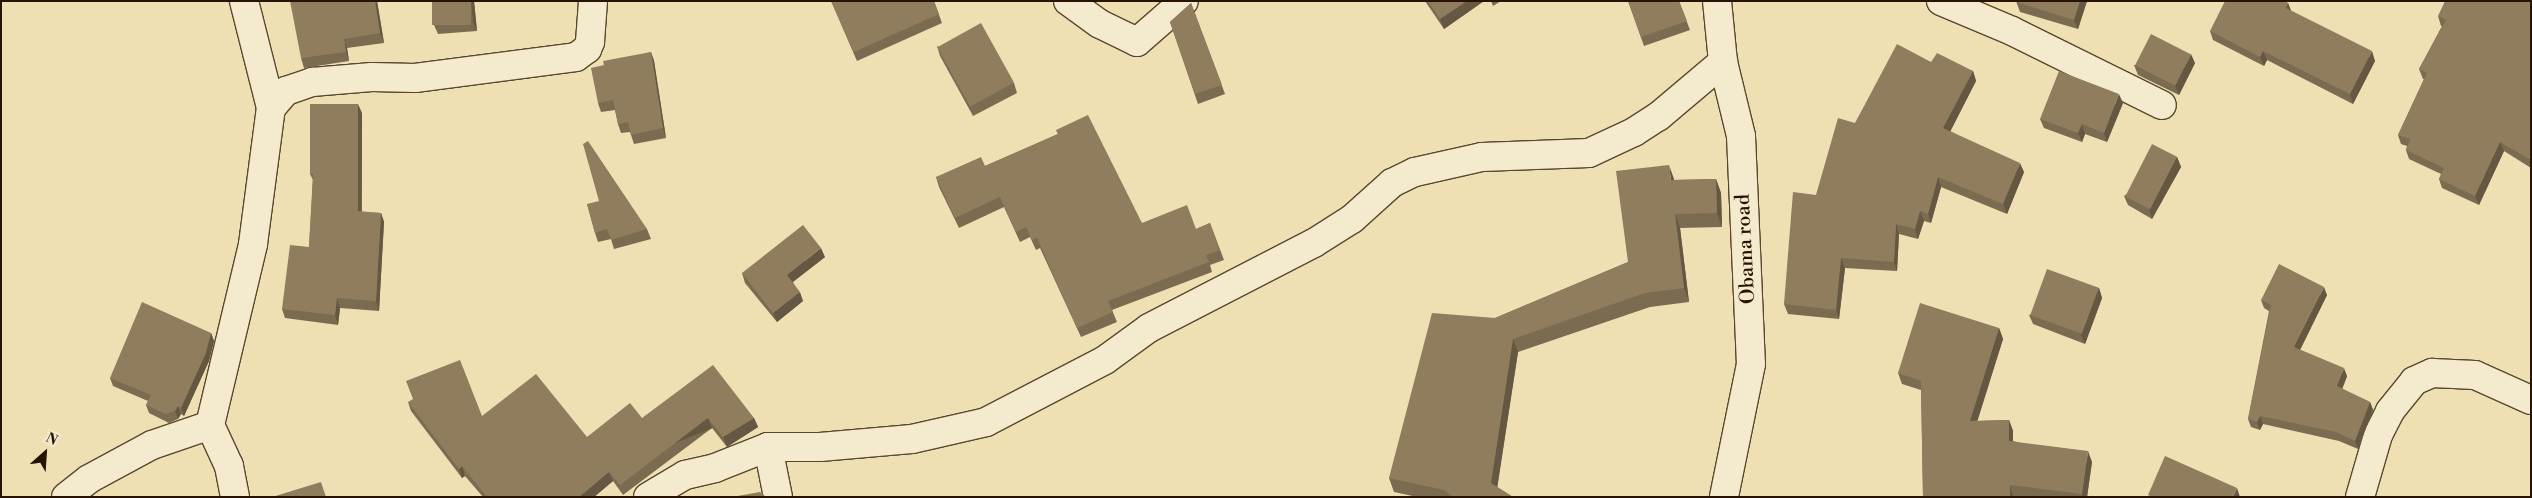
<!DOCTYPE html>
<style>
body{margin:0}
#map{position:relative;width:2532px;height:498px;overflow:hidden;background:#eee0b3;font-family:"Libre Bodoni",serif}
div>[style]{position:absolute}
.roads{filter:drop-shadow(1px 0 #5a462e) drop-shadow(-1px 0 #5a462e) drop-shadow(0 1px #5a462e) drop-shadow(0 -1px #5a462e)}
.street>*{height:28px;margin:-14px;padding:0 14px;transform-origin:14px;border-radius:14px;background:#f4ebce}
.wall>*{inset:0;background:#7b6c51}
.shaded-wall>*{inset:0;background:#645842;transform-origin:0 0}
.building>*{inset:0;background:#8f7d5e;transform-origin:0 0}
span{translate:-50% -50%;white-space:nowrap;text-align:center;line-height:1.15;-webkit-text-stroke:4.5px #f4ebce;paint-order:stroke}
.street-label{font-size:20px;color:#281201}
.frame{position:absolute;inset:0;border:2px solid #281201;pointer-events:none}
.north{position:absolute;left:20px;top:428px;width:50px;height:50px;-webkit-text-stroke:4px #f4ebce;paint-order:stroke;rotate:26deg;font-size:14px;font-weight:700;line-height:20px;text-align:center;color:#281201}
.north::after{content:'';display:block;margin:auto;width:18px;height:22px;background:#281201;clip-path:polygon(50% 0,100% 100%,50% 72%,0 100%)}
</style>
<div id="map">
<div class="roads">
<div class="street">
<i style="left:244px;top:1px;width:110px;rotate:75.8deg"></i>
<i style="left:1068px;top:1px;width:39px;rotate:36deg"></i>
<i style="left:1100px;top:24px;width:41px;rotate:25.9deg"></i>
<i style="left:1137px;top:42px;width:62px;rotate:-41.1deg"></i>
<i style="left:1717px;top:1px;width:61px;rotate:84.4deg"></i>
<i style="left:1723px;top:62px;width:76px;rotate:76.3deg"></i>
<i style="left:1741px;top:136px;width:228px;rotate:87.5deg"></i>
<i style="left:1751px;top:364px;width:136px;rotate:101.5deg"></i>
<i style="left:1941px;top:1px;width:77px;rotate:22.9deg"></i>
<i style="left:2012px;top:31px;width:167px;rotate:26.3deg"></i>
<i style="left:768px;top:447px;width:51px;rotate:78.7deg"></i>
<i style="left:66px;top:497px;width:29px;rotate:-38deg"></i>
<i style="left:89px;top:479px;width:72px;rotate:-28.4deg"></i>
<i style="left:152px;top:445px;width:61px;rotate:-19deg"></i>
<i style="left:235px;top:497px;width:32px;rotate:-101deg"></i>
<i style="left:229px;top:466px;width:45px;rotate:-114.9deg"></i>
<i style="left:210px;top:425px;width:186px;rotate:-76.6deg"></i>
<i style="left:253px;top:244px;width:137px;rotate:-82.5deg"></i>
<i style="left:271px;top:108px;width:23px;rotate:-49deg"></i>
<i style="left:286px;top:91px;width:28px;rotate:-19deg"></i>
<i style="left:312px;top:82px;width:60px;rotate:-4.8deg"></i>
<i style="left:372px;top:77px;width:43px;rotate:1.3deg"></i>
<i style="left:415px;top:78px;width:162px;rotate:-7.4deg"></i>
<i style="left:576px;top:57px;width:14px;rotate:-36deg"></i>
<i style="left:587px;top:49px;width:8px;rotate:-67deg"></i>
<i style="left:590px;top:42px;width:41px;rotate:-85.8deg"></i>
<i style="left:648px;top:497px;width:43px;rotate:-30.7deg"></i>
<i style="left:685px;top:475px;width:31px;rotate:-13deg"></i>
<i style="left:715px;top:468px;width:57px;rotate:-21.6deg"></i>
<i style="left:768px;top:447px;width:52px"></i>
<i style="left:820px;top:447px;width:92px;rotate:-5deg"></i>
<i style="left:912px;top:439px;width:76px;rotate:-12.9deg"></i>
<i style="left:986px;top:422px;width:134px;rotate:-27.5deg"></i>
<i style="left:1105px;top:360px;width:54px;rotate:-36deg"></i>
<i style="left:1149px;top:328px;width:186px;rotate:-27.3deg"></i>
<i style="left:1314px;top:243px;width:45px;rotate:-32.3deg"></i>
<i style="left:1352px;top:219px;width:54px;rotate:-42deg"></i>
<i style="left:1392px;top:183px;width:25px;rotate:-26deg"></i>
<i style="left:1415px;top:172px;width:69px;rotate:-12.6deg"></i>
<i style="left:1482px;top:157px;width:107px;rotate:-2.1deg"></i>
<i style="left:1589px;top:153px;width:50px;rotate:-25deg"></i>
<i style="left:1634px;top:132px;width:30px;rotate:-33deg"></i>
<i style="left:1659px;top:116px;width:84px;rotate:-40.2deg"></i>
<i style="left:2360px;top:497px;width:65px;rotate:-73.8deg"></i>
<i style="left:2378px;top:435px;width:27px;rotate:-63deg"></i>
<i style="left:2390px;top:411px;width:38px;rotate:-51deg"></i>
<i style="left:2414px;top:381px;width:20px;rotate:-24deg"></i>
<i style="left:2432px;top:373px;width:43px;rotate:2.7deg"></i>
<i style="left:2475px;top:375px;width:61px;rotate:24.1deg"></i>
</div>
</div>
<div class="wall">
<i style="clip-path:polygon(377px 1px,384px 43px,347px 48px,349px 61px,304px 68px,301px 58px)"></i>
<i style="clip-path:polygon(474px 1px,477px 31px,438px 34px,434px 25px)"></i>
<i style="clip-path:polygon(831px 1px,934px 1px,942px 23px,857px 61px)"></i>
<i style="clip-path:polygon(1425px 1px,1484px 1px,1444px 29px)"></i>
<i style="clip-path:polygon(1491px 1px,1501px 1px,1493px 6px)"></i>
<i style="clip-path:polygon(1628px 1px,1679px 1px,1690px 30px,1644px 46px)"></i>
<i style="clip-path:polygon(2016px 1px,2087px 1px,2078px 29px,2020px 12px)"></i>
<i style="clip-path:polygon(2531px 1px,2531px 168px,2504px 151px,2479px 205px,2442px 188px,2439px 179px,2441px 174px,2409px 159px,2406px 150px,2407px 146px,2401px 144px,2398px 135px,2424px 79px,2423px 79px,2419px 69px,2442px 26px,2441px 26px,2438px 16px)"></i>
<i style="clip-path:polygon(1191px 3px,1225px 94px,1198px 104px,1170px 22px)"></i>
<i style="clip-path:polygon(2288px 3px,2291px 11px,2375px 61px,2353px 104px,2267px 60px,2264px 66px,2213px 40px,2210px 31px)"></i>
<i style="clip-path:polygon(937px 46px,1014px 83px,1017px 93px,973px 116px,940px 56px)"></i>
<i style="clip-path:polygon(651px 52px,654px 61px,666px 138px,634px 144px,630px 132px,621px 133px,618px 124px,615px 110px,601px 112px,598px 103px,604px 65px)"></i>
<i style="clip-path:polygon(1931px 62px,1973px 71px,1976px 81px,1950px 131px,2024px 172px,2007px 214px,1941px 187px,1931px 223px,1924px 221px,1918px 239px,1899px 234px,1897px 271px,1845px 268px,1839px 319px,1788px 314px,1784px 304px,1816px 195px,1855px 123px)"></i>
<i style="clip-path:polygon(2195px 63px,2179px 95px,2138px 75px,2134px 65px)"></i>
<i style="clip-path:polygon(2123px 103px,2107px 142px,2085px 134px,2082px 142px,2044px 128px,2040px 119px)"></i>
<i style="clip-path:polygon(362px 113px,362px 212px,381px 213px,384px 222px,379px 311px,340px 308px,338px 325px,285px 318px,282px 309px,309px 247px,313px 180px,310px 174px)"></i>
<i style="clip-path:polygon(1056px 130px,1142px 223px,1196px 229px,1210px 223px,1224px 260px,1210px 265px,1212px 272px,1112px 310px,1117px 322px,1081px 337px,1040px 248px,1036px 250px,1030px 237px,1020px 242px,1004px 207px,959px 228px,939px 187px,936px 177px,985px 166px,1058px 134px)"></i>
<i style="clip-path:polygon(2177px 157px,2181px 167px,2152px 219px,2128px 205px,2124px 196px)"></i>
<i style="clip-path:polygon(1674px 179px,1674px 180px,1716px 179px,1721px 193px,1722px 227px,1680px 228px,1689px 302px,1650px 307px,1518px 352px,1497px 487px,1513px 497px,1417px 497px,1394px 492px,1389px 478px,1495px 318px,1628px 262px)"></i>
<i style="clip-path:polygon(587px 204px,647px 229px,651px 239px,614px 249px,611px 239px,598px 242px,595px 233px)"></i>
<i style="clip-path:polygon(825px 257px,793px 282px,803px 301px,777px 322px,745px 283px,742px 273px)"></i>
<i style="clip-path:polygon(2099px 288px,2102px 298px,2085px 344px,2033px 324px,2029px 315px)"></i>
<i style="clip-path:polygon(2327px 295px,2300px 350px,2347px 376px,2342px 389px,2370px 402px,2373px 410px,2358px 449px,2339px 441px,2263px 424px,2260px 430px,2251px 427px,2248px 419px,2269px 311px,2264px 308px,2261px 300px)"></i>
<i style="clip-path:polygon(1999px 328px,2003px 339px,1977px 421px,2009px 420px,2013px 431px,2013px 441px,2092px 462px,2087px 497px,2019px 497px,2013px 496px,2013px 497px,1923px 497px,1921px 390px,1902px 384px,1898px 373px)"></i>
<i style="clip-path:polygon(211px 333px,214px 341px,209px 361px,184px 416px,181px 414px,178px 419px,169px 423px,149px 413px,146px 405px,148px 401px,113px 386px,110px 378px)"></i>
<i style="clip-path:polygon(408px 402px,587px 437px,642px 418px,754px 418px,758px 427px,727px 447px,712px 428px,623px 495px,613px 481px,594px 497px,483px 497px,465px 476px,462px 478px,411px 411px)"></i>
</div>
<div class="shaded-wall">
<i style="clip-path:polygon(375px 1px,377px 1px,384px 43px,380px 33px)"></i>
<i style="clip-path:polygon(471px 1px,474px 1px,477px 31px,473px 22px)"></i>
<i style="clip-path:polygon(1467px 1px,1484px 1px,1444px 29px,1440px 19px)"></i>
<i style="clip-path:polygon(2080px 1px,2087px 1px,2078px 29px,2074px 20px)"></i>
<i style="clip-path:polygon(2288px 3px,2292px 13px,2286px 8px)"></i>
<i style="clip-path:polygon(344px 39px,347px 48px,349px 61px,346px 52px)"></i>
<i style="clip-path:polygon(2263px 51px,2267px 60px,2264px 66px,2260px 57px)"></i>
<i style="clip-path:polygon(2372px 51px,2375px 61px,2353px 104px,2350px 94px)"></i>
<i style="clip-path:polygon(651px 52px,654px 61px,666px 138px,663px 128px)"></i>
<i style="clip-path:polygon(2191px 54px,2195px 63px,2179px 95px,2175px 86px)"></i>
<i style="clip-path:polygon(1973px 71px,1976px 81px,1947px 138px,1943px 128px)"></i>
<i style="clip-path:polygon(2119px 94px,2123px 103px,2107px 142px,2104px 133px)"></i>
<i style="clip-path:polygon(358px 104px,362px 113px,361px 221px,358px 211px)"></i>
<i style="clip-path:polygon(2082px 124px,2085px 134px,2082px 142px,2078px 133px)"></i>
<i style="clip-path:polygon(2500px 142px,2504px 151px,2479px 205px,2475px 196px)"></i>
<i style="clip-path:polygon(2177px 157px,2181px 167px,2152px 219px,2149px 209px)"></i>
<i style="clip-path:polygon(2020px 163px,2024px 172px,2007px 214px,2003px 204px)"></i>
<i style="clip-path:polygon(1669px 165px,1674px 179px,1676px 194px,1671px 180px)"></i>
<i style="clip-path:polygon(1938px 177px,1941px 187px,1931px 223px,1928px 214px)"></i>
<i style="clip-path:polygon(1716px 179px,1721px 193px,1722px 227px,1717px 213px)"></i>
<i style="clip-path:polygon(1920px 211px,1924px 221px,1918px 239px,1915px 229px)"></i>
<i style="clip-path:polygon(381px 213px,384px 222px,379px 311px,376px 301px)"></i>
<i style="clip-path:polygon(1675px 214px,1680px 228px,1689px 302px,1684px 288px)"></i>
<i style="clip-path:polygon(1896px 224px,1899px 234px,1897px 271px,1894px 262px)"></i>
<i style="clip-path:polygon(821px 248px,825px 257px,790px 284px,787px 275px)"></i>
<i style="clip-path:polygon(1841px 258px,1845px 268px,1839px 319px,1836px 310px)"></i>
<i style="clip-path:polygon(2324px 287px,2327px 295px,2297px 356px,2294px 347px)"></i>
<i style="clip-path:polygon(2099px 288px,2102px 298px,2085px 344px,2081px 335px)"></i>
<i style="clip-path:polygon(800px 292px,803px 301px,777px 322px,773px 313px)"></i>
<i style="clip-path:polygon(337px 298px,340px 308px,338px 325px,335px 315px)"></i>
<i style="clip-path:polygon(1999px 328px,2003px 339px,1974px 432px,1970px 421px)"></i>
<i style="clip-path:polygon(211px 333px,214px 341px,209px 361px,184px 416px,181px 408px)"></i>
<i style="clip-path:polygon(1513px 339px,1518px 352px,1496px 496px,1491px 483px)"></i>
<i style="clip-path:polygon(2344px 368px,2347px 376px,2340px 395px,2337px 386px)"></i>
<i style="clip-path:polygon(2370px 402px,2373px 410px,2358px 449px,2355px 441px)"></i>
<i style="clip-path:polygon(178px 406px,181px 414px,178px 419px,175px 411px)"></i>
<i style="clip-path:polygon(2260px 416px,2263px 424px,2260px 430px,2257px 422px)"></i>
<i style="left:708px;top:418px;width:11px;height:111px;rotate:68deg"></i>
<i style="clip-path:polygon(754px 418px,758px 427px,727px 447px,723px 437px)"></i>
<i style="clip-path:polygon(2009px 420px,2013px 431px,2013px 452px,2009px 441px)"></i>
<i style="clip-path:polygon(2088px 451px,2092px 462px,2087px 497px,2083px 497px,2082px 494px)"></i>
<i style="clip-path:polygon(462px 466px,465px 476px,462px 478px,459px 469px)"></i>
<i style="clip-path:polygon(609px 472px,613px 481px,594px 497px,579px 497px)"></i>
<i style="clip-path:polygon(2010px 485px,2013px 497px,2010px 497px)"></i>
<i style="clip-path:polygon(2237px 488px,2240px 497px,2233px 497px)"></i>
</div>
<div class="building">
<i style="clip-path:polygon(290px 1px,375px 1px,380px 33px,344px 39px,346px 52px,301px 58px)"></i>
<i style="left:432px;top:1px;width:39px;height:24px"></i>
<i style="clip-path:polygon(831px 1px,934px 1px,939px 14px,854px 52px)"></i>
<i style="clip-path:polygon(1428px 1px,1467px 1px,1440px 19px)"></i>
<i style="clip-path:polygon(1628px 1px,1679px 1px,1687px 21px,1641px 37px)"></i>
<i style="clip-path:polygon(2016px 1px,2080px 1px,2074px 20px,2016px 2px)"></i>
<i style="clip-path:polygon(2225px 1px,2285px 1px,2288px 3px,2286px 8px,2372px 51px,2350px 94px,2263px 51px,2260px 57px,2210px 31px)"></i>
<i style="clip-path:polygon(2445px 1px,2531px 1px,2531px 160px,2500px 142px,2475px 196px,2439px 179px,2444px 168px,2406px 150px,2410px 139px,2398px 135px,2427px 73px,2419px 69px,2446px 20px,2438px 16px)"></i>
<i style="clip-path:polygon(1191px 3px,1222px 85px,1195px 94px,1170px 22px)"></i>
<i style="left:981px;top:23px;width:68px;height:50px;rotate:61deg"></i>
<i style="left:2151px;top:34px;width:45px;height:35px;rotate:27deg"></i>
<i style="clip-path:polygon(1897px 44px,1931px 62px,1937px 53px,1973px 71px,1943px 128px,2020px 163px,2003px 204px,1938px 177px,1928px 214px,1920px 211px,1915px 229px,1896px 224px,1894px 262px,1841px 258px,1836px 310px,1784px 304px,1793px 192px,1816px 195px,1838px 118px,1855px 123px)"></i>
<i style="clip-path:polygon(651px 52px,663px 128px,631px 135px,628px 122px,618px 124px,613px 100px,598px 103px,591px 68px,604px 65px,603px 61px)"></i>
<i style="clip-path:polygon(2059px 71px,2119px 94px,2104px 133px,2082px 124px,2078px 133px,2040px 119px)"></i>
<i style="clip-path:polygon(310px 104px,358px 104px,358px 211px,381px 213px,376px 301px,337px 298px,335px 315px,282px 309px,290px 245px,309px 247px,313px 174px,310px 174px)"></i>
<i style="clip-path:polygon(1088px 115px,1142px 223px,1187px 205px,1196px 229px,1210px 223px,1220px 250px,1206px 255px,1209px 262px,1108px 301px,1113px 312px,1077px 328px,1037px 238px,1032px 240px,1026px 227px,1016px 232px,1000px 197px,955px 218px,936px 177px,981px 157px,985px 166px,1058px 134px,1056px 130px)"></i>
<i style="clip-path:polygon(588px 141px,647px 229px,611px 240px,607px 229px,595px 233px,587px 204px,599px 201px,583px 144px)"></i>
<i style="left:2152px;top:144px;width:28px;height:59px;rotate:27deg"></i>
<i style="clip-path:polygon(1669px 165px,1671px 180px,1716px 179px,1717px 213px,1675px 214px,1684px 288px,1645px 293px,1513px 339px,1491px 483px,1513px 497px,1453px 497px,1444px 490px,1389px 478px,1432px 313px,1495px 318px,1628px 262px,1616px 171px)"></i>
<i style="clip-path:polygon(803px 225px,821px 248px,787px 275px,800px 292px,773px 313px,742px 273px)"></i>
<i style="clip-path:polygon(2279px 264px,2324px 287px,2294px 347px,2344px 368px,2337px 386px,2370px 402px,2355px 441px,2336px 432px,2260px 416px,2257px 422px,2248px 419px,2271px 305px,2261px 300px)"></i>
<i style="left:2047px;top:269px;width:55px;height:49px;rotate:20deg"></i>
<i style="clip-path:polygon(142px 302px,211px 333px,206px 353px,181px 408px,178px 406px,175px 411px,166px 414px,146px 405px,151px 395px,110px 378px)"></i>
<i style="clip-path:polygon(1920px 303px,1999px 328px,1970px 421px,2009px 420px,2009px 441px,2088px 451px,2082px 494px,2010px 485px,2010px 497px,1923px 497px,1921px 381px,1898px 373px)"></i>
<i style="clip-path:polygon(460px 360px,482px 416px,536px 374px,587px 437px,630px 403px,642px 418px,713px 365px,754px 418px,723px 437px,708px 418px,620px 485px,609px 472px,579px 497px,487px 497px,462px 466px,459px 469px,408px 402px,413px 399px,406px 381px)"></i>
<i style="clip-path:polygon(2165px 456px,2237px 488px,2233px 497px,2152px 497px,2148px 495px)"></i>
<i style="clip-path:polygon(321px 482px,326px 497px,272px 497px)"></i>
<i style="clip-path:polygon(760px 492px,766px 497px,732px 497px)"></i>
</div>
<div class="street-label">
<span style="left:1746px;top:249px;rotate:-93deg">Obama road</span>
</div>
<div class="frame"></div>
<div class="north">N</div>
</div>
